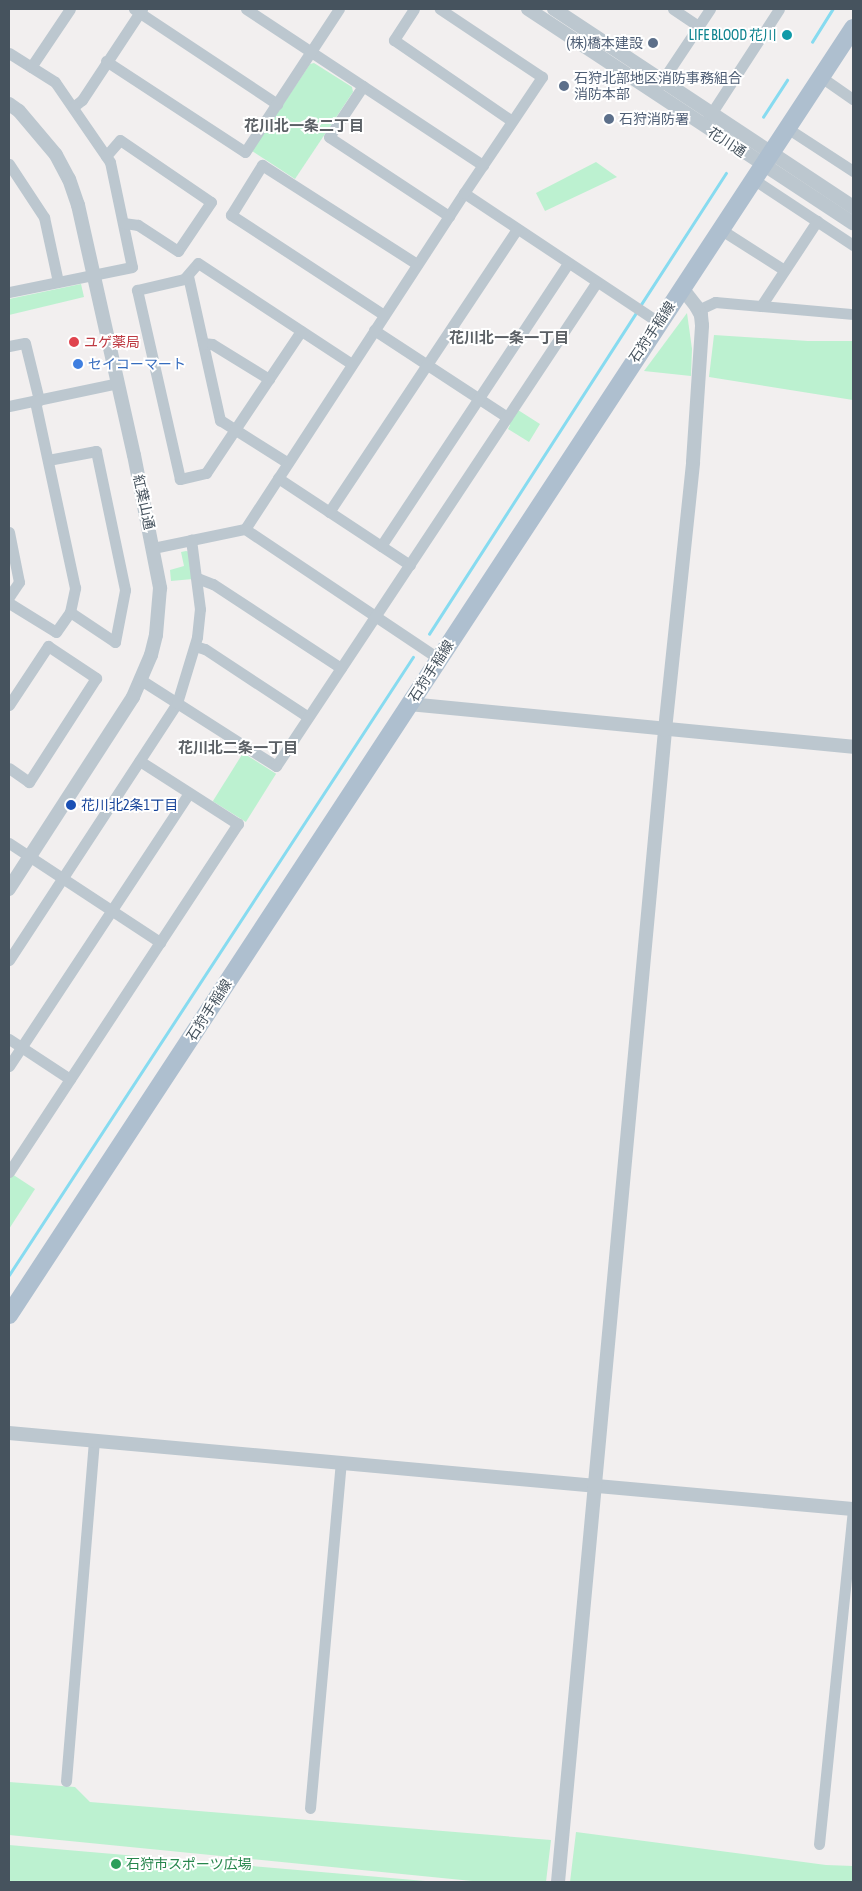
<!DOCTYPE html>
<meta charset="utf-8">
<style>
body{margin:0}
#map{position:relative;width:862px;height:1891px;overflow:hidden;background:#f2efef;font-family:"Asap Condensed","Noto Sans JP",sans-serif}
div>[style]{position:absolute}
.green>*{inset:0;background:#bcf1d0;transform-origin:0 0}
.stream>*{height:2.5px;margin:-1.25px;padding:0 1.25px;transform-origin:1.25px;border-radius:1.25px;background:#87dbf0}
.minor>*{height:11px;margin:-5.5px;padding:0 5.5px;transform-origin:5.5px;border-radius:5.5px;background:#bcc7cf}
.tertiary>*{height:14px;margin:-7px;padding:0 7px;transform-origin:7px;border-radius:7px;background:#bcc7cf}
.primary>*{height:18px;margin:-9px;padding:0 9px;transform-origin:9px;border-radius:9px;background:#aebfcf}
.dots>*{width:14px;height:14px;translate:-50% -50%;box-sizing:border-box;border:2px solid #fff;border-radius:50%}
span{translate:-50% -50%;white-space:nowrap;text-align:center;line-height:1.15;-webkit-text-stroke:4px #fff;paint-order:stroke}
.culture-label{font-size:14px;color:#0d838f}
.right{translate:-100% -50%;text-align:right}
.service-label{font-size:14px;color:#4e5e75}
.left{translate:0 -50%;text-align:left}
.street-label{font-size:14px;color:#46535e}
.health-label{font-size:14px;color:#be3a42}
.shop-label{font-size:14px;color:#366cbe}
.transit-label{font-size:14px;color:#164399}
.leisure-label{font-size:14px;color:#27864d}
.neighbourhood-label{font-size:15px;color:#5b6065;font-weight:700}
.frame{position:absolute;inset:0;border:10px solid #46535e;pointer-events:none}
</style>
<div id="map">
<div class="green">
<i style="clip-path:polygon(314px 63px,352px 87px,353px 92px,295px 179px,252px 151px,310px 64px)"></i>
<i style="clip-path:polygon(596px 162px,617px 177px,545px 211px,536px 193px)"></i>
<i style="clip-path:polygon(81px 284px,84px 297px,9px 315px,9px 299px)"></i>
<i style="clip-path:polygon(687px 313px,692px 349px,691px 376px,644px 371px)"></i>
<i style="clip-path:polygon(714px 335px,808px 341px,853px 341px,853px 400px,709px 377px)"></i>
<i style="clip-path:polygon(518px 410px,540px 424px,529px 442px,508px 429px,510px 425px,509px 424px)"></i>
<i style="clip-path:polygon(186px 551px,190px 552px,193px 579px,171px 581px,170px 570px,184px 566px,181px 552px)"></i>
<i style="left:243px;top:753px;width:39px;height:57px;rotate:32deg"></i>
<i style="clip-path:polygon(12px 1174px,35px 1189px,9px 1229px,9px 1179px)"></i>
<i style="clip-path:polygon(9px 1782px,75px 1787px,90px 1802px,551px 1840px,546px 1882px,482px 1882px,9px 1835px)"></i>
<i style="clip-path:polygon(576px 1832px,826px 1865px,853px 1866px,853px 1882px,570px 1882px)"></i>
<i style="clip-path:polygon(9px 1845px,437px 1882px,9px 1882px)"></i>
</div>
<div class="stream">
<i style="left:812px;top:42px;width:39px;rotate:-58deg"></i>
<i style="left:763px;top:117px;width:44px;rotate:-57deg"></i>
<i style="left:640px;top:306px;width:158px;rotate:-57.1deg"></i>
<i style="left:429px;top:634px;width:382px;rotate:-57.2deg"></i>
<i style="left:9px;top:1275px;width:738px;rotate:-56.83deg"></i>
</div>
<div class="minor">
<i style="left:134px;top:9px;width:172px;rotate:33.6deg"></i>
<i style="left:246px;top:9px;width:284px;rotate:33.4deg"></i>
<i style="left:414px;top:9px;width:37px;rotate:123deg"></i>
<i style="left:394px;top:40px;width:143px;rotate:34.5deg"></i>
<i style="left:673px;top:9px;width:30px;rotate:34deg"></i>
<i style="left:9px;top:53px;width:54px;rotate:32.2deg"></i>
<i style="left:55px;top:82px;width:97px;rotate:55.5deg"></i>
<i style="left:110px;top:162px;width:107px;rotate:78.2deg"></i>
<i style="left:132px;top:267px;width:126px;rotate:168.5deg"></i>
<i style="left:106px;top:61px;width:166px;rotate:33.2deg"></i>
<i style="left:245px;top:152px;width:171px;rotate:-56.7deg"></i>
<i style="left:31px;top:67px;width:70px;rotate:-56.1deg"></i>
<i style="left:821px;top:77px;width:39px;rotate:35deg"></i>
<i style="left:363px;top:86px;width:61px;rotate:123.7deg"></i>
<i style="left:329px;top:137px;width:144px;rotate:33.4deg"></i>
<i style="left:658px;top:87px;width:94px;rotate:-56.3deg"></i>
<i style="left:73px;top:107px;width:11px;rotate:-38deg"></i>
<i style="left:82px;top:100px;width:109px;rotate:-56.6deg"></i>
<i style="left:707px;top:120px;width:132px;rotate:-57deg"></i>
<i style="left:787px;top:128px;width:79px;rotate:33.1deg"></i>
<i style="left:106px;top:156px;width:21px;rotate:-49deg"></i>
<i style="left:120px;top:140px;width:110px;rotate:34.3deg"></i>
<i style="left:211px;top:202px;width:59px;rotate:124deg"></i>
<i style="left:178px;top:251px;width:48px;rotate:-147deg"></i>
<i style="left:138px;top:225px;width:15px;rotate:-172deg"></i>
<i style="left:9px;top:164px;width:64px;rotate:56.6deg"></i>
<i style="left:44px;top:217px;width:66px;rotate:77.8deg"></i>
<i style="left:753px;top:179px;width:120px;rotate:33.4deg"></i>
<i style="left:464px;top:193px;width:233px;rotate:33.6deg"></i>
<i style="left:720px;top:229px;width:76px;rotate:32.6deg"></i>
<i style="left:188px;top:276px;width:148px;rotate:77.5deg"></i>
<i style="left:220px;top:420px;width:80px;rotate:32.3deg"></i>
<i style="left:761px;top:306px;width:102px;rotate:-56.6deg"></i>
<i style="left:698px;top:310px;width:19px;rotate:-25deg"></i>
<i style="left:715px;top:302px;width:139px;rotate:5deg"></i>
<i style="left:384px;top:315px;width:183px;rotate:-146.8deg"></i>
<i style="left:231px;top:215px;width:59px;rotate:-58.2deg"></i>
<i style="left:262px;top:165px;width:184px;rotate:32.6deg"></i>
<i style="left:374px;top:330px;width:159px;rotate:33.2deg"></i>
<i style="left:301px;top:331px;width:171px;rotate:123.8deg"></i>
<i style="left:206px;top:473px;width:27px;rotate:167deg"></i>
<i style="left:180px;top:479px;width:194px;rotate:-102.8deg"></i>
<i style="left:137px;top:290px;width:48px;rotate:-13.2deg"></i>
<i style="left:184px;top:279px;width:21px;rotate:-49deg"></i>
<i style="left:198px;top:263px;width:184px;rotate:33.3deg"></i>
<i style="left:203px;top:343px;width:9px;rotate:6deg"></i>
<i style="left:212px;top:344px;width:67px;rotate:31.6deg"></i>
<i style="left:9px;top:346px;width:16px;rotate:-11deg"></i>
<i style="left:25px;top:343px;width:59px;rotate:76.2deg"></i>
<i style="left:9px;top:406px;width:111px;rotate:-11.9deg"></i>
<i style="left:48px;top:460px;width:49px;rotate:-10.6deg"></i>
<i style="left:96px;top:451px;width:142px;rotate:78.2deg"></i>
<i style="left:125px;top:590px;width:53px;rotate:100.9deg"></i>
<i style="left:115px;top:642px;width:54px;rotate:-146.3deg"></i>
<i style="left:278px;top:478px;width:158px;rotate:33.4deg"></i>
<i style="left:329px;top:512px;width:340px;rotate:-56.4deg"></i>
<i style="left:245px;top:529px;width:401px;rotate:-56.9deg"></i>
<i style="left:464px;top:193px;width:140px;rotate:-56.1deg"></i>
<i style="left:542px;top:77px;width:123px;rotate:-146.3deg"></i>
<i style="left:9px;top:532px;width:51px;rotate:78.7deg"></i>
<i style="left:19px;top:582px;width:18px;rotate:124deg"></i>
<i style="left:381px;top:546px;width:339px;rotate:-56.5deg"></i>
<i style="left:153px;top:548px;width:94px;rotate:-11.7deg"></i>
<i style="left:245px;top:529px;width:234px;rotate:33.8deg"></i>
<i style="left:197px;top:578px;width:17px;rotate:21deg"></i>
<i style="left:213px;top:584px;width:153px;rotate:33.3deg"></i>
<i style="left:9px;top:603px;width:55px;rotate:31.7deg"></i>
<i style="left:56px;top:632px;width:24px;rotate:-55deg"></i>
<i style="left:70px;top:612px;width:25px;rotate:-78deg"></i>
<i style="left:75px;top:588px;width:191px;rotate:-102.1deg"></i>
<i style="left:195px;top:646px;width:10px;rotate:17deg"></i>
<i style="left:205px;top:649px;width:123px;rotate:33.4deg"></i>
<i style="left:141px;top:680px;width:160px;rotate:32.5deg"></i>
<i style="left:276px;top:766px;width:579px;rotate:-56.47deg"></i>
<i style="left:9px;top:705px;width:71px;rotate:-56.5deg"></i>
<i style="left:48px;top:646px;width:58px;rotate:33.7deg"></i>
<i style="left:96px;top:678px;width:124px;rotate:122.8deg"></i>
<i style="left:29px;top:782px;width:24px;rotate:-145deg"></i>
<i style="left:9px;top:843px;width:181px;rotate:33.3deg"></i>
<i style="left:9px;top:960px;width:307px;rotate:-56.8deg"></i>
<i style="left:177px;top:703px;width:69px;rotate:-73.1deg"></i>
<i style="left:197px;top:637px;width:28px;rotate:-84deg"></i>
<i style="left:200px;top:609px;width:70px;rotate:-97.4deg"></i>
<i style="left:9px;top:1039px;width:73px;rotate:33.3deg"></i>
<i style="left:9px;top:1066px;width:327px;rotate:-56.6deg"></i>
<i style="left:9px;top:1172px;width:417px;rotate:-56.7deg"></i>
<i style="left:238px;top:824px;width:117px;rotate:-147.3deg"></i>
<i style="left:66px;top:1781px;width:342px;rotate:-85.3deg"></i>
<i style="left:310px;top:1808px;width:347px;rotate:-84.9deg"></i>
<i style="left:819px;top:1844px;width:337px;rotate:-84.2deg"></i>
</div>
<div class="tertiary">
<i style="left:528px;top:9px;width:389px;rotate:33.4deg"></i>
<i style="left:554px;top:9px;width:359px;rotate:33.5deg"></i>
<i style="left:9px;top:104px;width:12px;rotate:35deg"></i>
<i style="left:19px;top:111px;width:57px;rotate:49.9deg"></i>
<i style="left:56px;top:155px;width:27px;rotate:62deg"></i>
<i style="left:69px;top:179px;width:28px;rotate:71deg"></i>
<i style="left:78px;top:205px;width:256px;rotate:77.4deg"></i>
<i style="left:134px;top:455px;width:136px;rotate:78.9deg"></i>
<i style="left:160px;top:588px;width:47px;rotate:94.9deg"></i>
<i style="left:156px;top:635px;width:21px;rotate:104deg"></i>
<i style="left:151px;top:655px;width:46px;rotate:113.2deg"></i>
<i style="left:133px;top:697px;width:229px;rotate:122.9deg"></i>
<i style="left:409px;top:704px;width:446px;rotate:5.5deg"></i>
<i style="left:9px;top:1433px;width:847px;rotate:5.15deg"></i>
<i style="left:558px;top:1882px;width:1157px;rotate:-84.69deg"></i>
<i style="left:665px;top:730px;width:269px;rotate:-84deg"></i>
<i style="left:693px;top:462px;width:137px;rotate:-86.2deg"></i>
<i style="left:702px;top:325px;width:10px;rotate:-96deg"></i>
<i style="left:701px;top:315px;width:10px;rotate:-119deg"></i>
<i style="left:696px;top:306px;width:23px;rotate:-128deg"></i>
</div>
<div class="primary">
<i style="left:9px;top:1315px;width:1539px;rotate:-56.74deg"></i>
</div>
<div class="dots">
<i style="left:787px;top:35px;background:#0f9aa8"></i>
<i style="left:653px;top:43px;background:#5c6f8a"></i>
<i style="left:564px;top:86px;background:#5c6f8a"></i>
<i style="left:609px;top:119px;background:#5c6f8a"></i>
<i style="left:74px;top:342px;background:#e0444e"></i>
<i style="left:78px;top:364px;background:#3f7fe0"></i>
<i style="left:71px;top:805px;background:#1a4fb4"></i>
<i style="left:116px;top:1864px;background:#2e9e5b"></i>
</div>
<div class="culture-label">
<span class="right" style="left:777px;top:35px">LIFE BLOOD 花川</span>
</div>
<div class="service-label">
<span class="right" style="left:643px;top:43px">(株)橋本建設</span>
<span class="left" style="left:574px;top:86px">石狩北部地区消防事務組合<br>消防本部</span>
<span class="left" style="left:619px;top:119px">石狩消防署</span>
</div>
<div class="street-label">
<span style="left:727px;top:142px;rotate:33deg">花川通</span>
<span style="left:652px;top:332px;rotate:-56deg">石狩手稲線</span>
<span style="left:144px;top:502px;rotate:78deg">紅葉山通</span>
<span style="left:431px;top:671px;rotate:-57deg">石狩手稲線</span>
<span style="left:209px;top:1010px;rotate:-57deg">石狩手稲線</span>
</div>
<div class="health-label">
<span class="left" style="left:84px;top:342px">ユゲ薬局</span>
</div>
<div class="shop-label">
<span class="left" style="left:88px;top:364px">セイコーマート</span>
</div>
<div class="transit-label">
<span class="left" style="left:81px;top:805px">花川北2条1丁目</span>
</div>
<div class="leisure-label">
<span class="left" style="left:126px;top:1864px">石狩市スポーツ広場</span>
</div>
<div class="neighbourhood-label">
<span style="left:304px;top:126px">花川北一条二丁目</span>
<span style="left:509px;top:338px">花川北一条一丁目</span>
<span style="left:238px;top:748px">花川北二条一丁目</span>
</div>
<div class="frame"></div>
</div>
